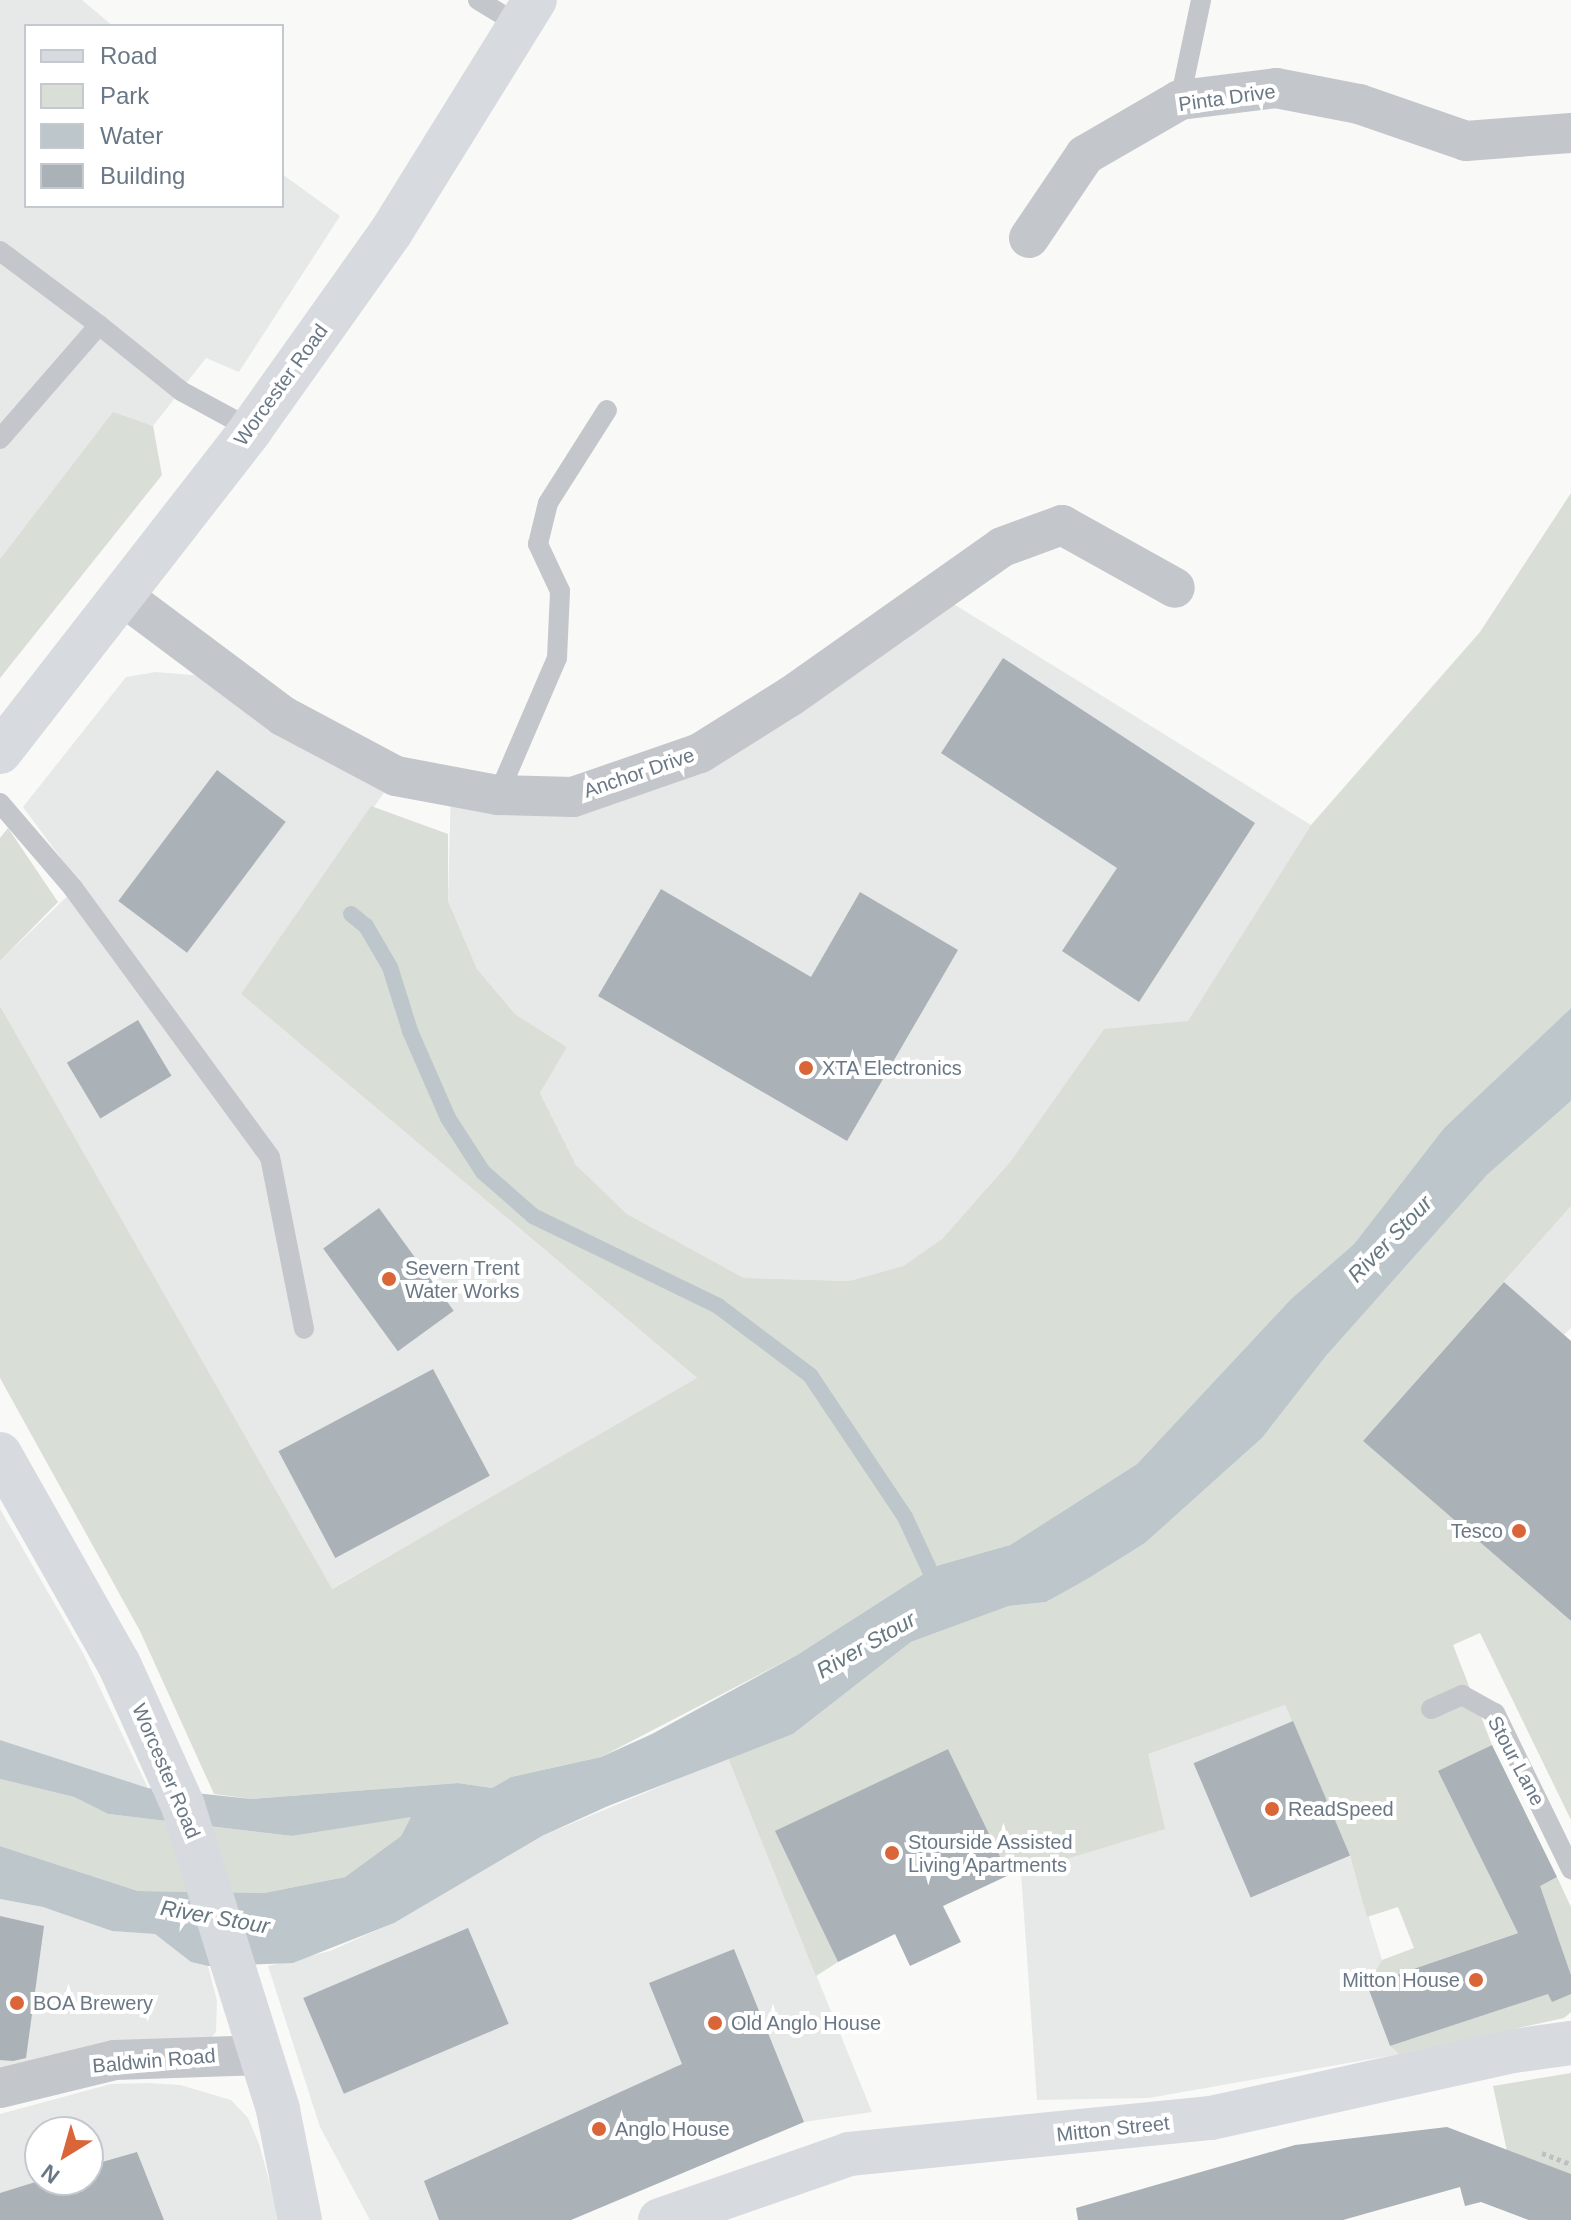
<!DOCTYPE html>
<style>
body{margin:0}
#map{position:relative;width:1571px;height:2220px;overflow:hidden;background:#f9f9f7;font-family:Helvetica,sans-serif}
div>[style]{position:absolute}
.built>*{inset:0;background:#e7e8e8}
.green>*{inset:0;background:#d9ded6}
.water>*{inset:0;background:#bdc6cb}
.stream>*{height:16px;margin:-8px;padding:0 8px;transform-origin:8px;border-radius:8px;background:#bdc6cb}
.building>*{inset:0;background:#aab1b7;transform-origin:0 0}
.path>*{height:5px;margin-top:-2.5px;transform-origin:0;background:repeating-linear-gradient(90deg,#bdbfc2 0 4px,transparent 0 8px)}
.service>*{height:20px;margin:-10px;padding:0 10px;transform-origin:10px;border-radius:10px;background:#c3c6ca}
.minor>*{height:40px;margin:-20px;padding:0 20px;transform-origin:20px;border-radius:20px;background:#c3c6ca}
.primary>*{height:44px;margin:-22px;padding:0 22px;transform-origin:22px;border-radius:22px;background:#d7dbdf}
.dots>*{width:22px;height:22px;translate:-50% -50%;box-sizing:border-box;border:4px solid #fff;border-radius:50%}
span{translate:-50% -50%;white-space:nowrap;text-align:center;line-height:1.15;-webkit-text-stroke:8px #fff;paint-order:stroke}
.street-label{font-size:20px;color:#6a7886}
.poi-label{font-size:20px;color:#6a7886}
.left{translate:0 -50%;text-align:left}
.right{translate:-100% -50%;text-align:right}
.water-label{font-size:22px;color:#667881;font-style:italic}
.legend{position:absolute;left:24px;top:24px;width:260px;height:184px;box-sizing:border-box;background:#fff;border:2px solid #c3c9cf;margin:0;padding:10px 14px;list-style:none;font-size:24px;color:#6a7886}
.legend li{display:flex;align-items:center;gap:16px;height:40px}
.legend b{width:40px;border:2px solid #c3c9cf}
.north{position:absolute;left:24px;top:2116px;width:80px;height:80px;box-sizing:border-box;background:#fff;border:2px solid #c3c9cf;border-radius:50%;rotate:217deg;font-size:22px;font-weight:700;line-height:32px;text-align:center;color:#6a7886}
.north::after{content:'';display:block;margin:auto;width:28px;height:36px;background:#d96538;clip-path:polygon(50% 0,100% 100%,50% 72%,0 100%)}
</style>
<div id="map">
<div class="built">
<i style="clip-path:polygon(0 0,82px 0,113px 26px,26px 26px,26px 206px,282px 206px,282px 174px,340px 216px,239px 372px,206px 358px,153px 426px,113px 413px,0 559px)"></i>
<i style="clip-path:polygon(939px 595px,1311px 825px,1188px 1022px,1104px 1029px,1010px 1162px,942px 1239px,903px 1266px,849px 1281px,744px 1278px,627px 1214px,576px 1165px,540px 1093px,567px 1047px,515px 1014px,477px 969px,448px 901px,451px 787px,498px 795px,700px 753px)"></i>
<i style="clip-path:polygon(156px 672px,229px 678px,396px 776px,241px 994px,698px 1379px,331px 1589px,0 1006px,0 961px,80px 884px,23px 807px,126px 677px)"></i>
<i style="clip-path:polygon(1571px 1206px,1571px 1328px,1564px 1335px,1504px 1282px)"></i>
<i style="clip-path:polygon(0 1509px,83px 1653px,148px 1788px,0 1740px)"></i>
<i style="clip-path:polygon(1285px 1705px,1350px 1855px,1382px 1960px,1367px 1986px,1390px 2046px,1399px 2054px,1149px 2098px,1037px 2100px,1021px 1873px,1164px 1829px,1147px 1754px)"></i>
<i style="clip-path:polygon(728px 1758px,872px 2112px,804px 2122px,571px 2220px,370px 2220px,320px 2127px,268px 1966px,330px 1951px,393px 1923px,542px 1836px)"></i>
<i style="clip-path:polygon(0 1899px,43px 1907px,112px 1931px,155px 1934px,191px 1962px,208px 1966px,217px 2001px,216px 2032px,209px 2040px,0 2088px)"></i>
<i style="clip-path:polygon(evenodd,149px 2083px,180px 2085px,231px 2100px,248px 2118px,259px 2144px,280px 2220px,0 2220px,0 2114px,111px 2084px,149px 2083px,40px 2132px,88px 2132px,88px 2180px,40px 2180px,40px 2132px)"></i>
</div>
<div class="green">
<i style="clip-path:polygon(113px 412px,153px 426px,162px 475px,0 678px,0 559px)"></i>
<i style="clip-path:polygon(1571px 493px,1571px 1008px,1444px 1128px,1354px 1244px,1291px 1299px,1137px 1464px,1010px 1545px,936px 1566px,797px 1655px,601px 1757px,511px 1777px,492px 1788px,458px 1783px,252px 1799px,214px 1794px,140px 1631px,0 1378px,0 1006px,332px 1589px,697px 1378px,241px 994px,371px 806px,448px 834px,448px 901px,477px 969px,515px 1014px,567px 1047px,540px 1093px,576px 1165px,627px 1214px,744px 1278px,849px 1281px,903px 1266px,942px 1239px,1010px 1162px,1104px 1029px,1188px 1021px,1311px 825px,1480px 632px)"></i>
<i style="clip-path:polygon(8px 828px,58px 902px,0 961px,0 838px)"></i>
<i style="clip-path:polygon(1571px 1101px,1571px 1206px,1363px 1441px,1571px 1621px,1571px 1820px,1480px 1633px,1453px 1645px,1492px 1745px,1439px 1772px,1503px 1903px,1557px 1877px,1571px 1907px,1571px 1975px,1552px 1921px,1367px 1985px,1382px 1960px,1414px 1948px,1398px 1907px,1367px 1917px,1350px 1855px,1285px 1705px,1148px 1754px,1165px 1829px,1021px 1873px,1009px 1875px,948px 1749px,776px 1831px,838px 1962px,816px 1976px,728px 1758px,793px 1734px,911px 1642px,1009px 1606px,1046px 1602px,1145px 1543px,1262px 1438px,1326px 1356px,1487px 1175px)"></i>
<i style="clip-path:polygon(0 1779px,74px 1797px,108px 1814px,292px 1836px,412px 1816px,401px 1836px,345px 1877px,264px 1893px,138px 1891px,0 1846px)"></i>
<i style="clip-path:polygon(1571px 1986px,1571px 2012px,1564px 2018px,1399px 2054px,1390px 2046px)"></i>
<i style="clip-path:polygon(1571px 2073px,1571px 2220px,1529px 2220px,1521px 2217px,1493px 2086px)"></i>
</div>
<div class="water">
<i style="clip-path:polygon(1571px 1008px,1571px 1101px,1487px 1175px,1326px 1356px,1262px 1438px,1145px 1543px,1087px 1579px,1046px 1602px,1009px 1606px,911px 1642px,793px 1734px,608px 1806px,542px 1836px,394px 1923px,293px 1963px,208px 1966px,191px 1962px,155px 1934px,112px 1931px,43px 1907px,0 1899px,0 1846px,138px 1891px,264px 1893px,345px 1877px,401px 1836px,411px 1817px,292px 1836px,108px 1814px,74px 1797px,0 1779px,0 1740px,148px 1788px,252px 1799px,458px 1783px,492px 1788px,511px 1777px,601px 1757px,652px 1734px,797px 1655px,936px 1566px,1010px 1545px,1137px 1464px,1291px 1299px,1354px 1244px,1444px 1128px)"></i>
</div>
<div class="stream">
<i style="left:351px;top:914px;width:19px;rotate:39deg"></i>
<i style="left:366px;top:926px;width:48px;rotate:59.7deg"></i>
<i style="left:390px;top:967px;width:67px;rotate:72.6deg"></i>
<i style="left:410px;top:1031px;width:95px;rotate:66.4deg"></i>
<i style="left:448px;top:1118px;width:64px;rotate:57.1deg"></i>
<i style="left:483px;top:1172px;width:67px;rotate:41.3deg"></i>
<i style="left:533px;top:1216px;width:206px;rotate:25.9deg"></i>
<i style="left:718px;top:1306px;width:115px;rotate:36.9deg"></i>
<i style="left:810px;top:1375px;width:171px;rotate:56.2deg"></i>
<i style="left:905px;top:1517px;width:78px;rotate:65.1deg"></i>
</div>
<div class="building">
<i style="clip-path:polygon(1003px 658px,1255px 823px,1139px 1002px,1062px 951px,1117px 868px,941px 753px)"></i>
<i style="left:217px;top:770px;width:86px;height:164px;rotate:37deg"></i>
<i style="clip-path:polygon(661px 889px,811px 977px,860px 892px,958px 950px,847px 1141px,598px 996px)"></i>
<i style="left:138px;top:1020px;width:65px;height:83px;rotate:59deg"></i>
<i style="left:379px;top:1208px;width:127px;height:69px;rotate:54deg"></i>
<i style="clip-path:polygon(1504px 1282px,1571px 1341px,1571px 1621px,1363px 1441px)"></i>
<i style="left:433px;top:1369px;width:121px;height:175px;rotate:62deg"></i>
<i style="left:1293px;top:1721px;width:146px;height:108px;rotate:67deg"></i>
<i style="clip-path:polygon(1492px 1745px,1557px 1877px,1540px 1886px,1571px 1975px,1571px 1994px,1552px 2002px,1548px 1994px,1390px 2046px,1367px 1985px,1518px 1933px,1438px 1771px)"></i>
<i style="clip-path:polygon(948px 1749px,1009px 1875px,943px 1906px,961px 1942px,910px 1966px,895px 1934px,838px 1962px,775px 1831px)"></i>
<i style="clip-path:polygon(0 1916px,44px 1926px,26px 2058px,13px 2061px,0 2060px)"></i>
<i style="left:468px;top:1928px;width:104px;height:179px;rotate:67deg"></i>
<i style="clip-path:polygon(734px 1949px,804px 2122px,571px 2220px,439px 2220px,424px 2181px,682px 2064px,649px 1983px)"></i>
<i style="clip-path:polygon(1447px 2127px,1571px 2174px,1571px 2220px,1529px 2220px,1481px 2202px,1465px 2206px,1460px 2187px,1343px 2220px,1078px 2220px,1076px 2208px,1295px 2145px)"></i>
<i style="clip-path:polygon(137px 2152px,164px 2220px,0 2220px,0 2193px,42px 2180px,88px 2180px,88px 2166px)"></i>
</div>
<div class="path">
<i style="left:1542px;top:2153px;width:31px;rotate:21deg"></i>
</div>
<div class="service">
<i style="left:478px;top:0;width:50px;rotate:31.2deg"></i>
<i style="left:1180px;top:100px;width:102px;rotate:-78.1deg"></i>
<i style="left:0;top:251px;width:124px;rotate:36.8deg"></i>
<i style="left:0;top:439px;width:151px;rotate:-49deg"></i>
<i style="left:99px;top:325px;width:105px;rotate:38.8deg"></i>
<i style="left:181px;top:391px;width:80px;rotate:28.5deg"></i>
<i style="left:498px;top:795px;width:149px;rotate:-66.7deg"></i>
<i style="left:557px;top:658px;width:67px;rotate:-87.4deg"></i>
<i style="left:560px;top:591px;width:52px;rotate:-115.1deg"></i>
<i style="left:538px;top:544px;width:42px;rotate:-76.3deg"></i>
<i style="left:548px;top:503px;width:110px;rotate:-57.6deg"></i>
<i style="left:0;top:803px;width:112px;rotate:49.3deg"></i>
<i style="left:73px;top:888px;width:333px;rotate:53.8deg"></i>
<i style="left:270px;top:1157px;width:175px;rotate:78.8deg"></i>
<i style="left:1431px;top:1709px;width:34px;rotate:-24deg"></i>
<i style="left:1462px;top:1695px;width:38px;rotate:29deg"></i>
<i style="left:1495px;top:1713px;width:174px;rotate:64deg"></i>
</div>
<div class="minor">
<i style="left:1029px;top:238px;width:100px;rotate:-56deg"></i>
<i style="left:1085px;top:155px;width:110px;rotate:-30.1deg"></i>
<i style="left:1180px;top:100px;width:97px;rotate:-7.1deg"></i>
<i style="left:1276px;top:88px;width:85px;rotate:10.9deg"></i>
<i style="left:1359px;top:104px;width:113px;rotate:19.1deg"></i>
<i style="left:1466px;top:141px;width:105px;rotate:-4.4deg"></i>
<i style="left:124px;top:597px;width:199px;rotate:36.8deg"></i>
<i style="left:283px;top:716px;width:128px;rotate:28deg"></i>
<i style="left:396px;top:776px;width:104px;rotate:10.6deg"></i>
<i style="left:498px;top:795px;width:75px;rotate:1.5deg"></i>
<i style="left:573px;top:797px;width:134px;rotate:-19.1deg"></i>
<i style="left:700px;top:753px;width:107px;rotate:-32.1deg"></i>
<i style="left:791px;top:696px;width:258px;rotate:-35.2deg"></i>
<i style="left:1002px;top:547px;width:64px;rotate:-20.1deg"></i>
<i style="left:1062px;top:525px;width:129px;rotate:29.1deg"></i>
<i style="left:0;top:2088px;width:118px;rotate:-13.7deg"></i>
<i style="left:115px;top:2060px;width:147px;rotate:-1.9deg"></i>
</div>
<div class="primary">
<i style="left:0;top:752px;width:409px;rotate:-52.1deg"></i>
<i style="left:251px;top:429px;width:242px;rotate:-54.6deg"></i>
<i style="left:391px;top:232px;width:273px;rotate:-58.2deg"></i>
<i style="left:0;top:1454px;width:241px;rotate:60.5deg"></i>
<i style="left:119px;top:1664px;width:156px;rotate:65.7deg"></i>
<i style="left:183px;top:1806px;width:318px;rotate:72.6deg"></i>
<i style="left:278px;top:2110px;width:112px;rotate:78.7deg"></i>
<i style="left:660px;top:2220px;width:200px;rotate:-19.2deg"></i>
<i style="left:849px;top:2154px;width:364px;rotate:-5.7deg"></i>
<i style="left:1211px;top:2118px;width:309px;rotate:-12.5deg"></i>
<i style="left:1513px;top:2051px;width:59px;rotate:-7.9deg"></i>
</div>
<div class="dots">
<i style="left:806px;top:1068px;background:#d96538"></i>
<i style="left:389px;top:1279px;background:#d96538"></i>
<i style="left:1519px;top:1531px;background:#d96538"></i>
<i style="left:1272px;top:1809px;background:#d96538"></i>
<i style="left:892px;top:1853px;background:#d96538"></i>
<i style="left:1476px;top:1980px;background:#d96538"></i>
<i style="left:17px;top:2003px;background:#d96538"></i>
<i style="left:715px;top:2023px;background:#d96538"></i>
<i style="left:599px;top:2129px;background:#d96538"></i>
</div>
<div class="street-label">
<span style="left:1227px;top:98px;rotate:-8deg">Pinta Drive</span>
<span style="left:281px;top:385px;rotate:-54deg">Worcester Road</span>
<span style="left:639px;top:773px;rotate:-19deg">Anchor Drive</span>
<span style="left:1516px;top:1761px;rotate:62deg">Stour Lane</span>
<span style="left:166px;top:1771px;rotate:67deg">Worcester Road</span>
<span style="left:154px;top:2061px;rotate:-5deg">Baldwin Road</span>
<span style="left:1113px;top:2129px;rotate:-6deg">Mitton Street</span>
</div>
<div class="poi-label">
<span class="left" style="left:822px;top:1068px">XTA Electronics</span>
<span class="left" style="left:405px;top:1280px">Severn Trent<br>Water Works</span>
<span class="right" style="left:1503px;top:1531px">Tesco</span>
<span class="left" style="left:1288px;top:1809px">ReadSpeed</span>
<span class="left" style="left:908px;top:1854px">Stourside Assisted<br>Living Apartments</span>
<span class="right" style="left:1460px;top:1980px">Mitton House</span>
<span class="left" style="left:33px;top:2003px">BOA Brewery</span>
<span class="left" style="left:731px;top:2023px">Old Anglo House</span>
<span class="left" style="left:615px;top:2129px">Anglo House</span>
</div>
<div class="water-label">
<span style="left:1390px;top:1239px;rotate:-46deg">River Stour</span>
<span style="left:866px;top:1645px;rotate:-30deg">River Stour</span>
<span style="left:215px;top:1917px;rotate:10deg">River Stour</span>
</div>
<ul class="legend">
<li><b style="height:10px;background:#d7dbdf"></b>Road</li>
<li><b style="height:22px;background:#d9ded6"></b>Park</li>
<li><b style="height:22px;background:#bdc6cb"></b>Water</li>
<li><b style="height:22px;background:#aab1b7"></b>Building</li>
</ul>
<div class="north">N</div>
</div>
